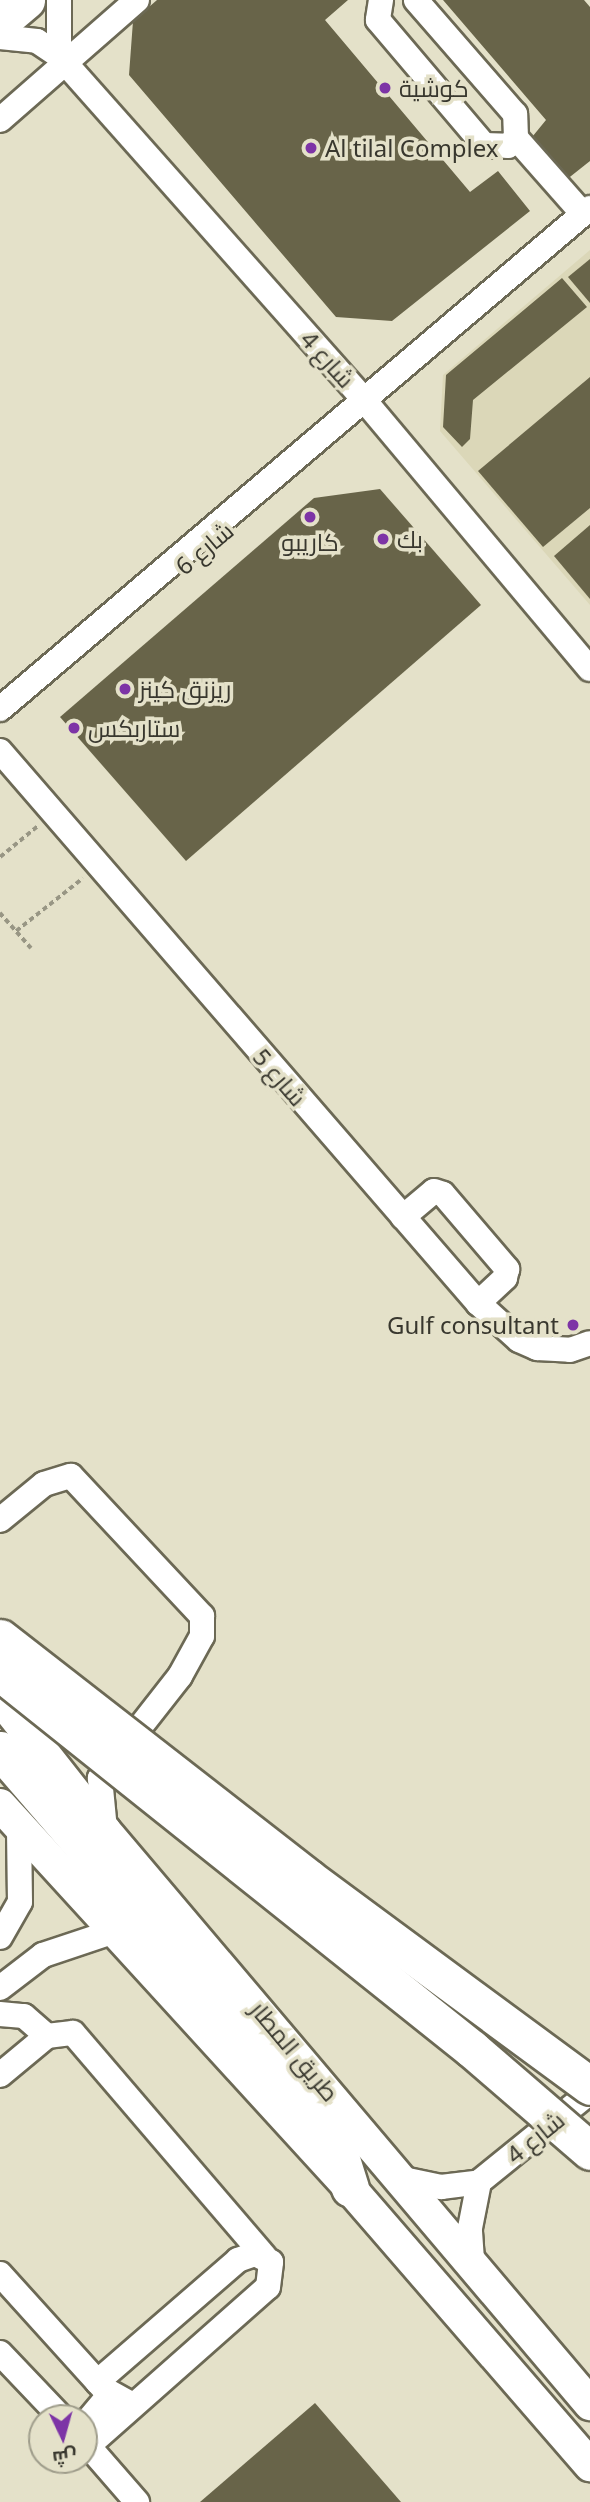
<!DOCTYPE html>
<meta charset="utf-8">
<style>
body{margin:0}
#map{position:relative;width:590px;height:2502px;overflow:hidden;background:#e4e1c9;font-family:"Noto Sans",Cairo,sans-serif}
div>[style]{position:absolute}
.built>*{inset:0;background:#dbd7b8}
.building>*{inset:0;background:#686449}
.path>*{height:3.5px;margin-top:-1.75px;transform-origin:0;background:repeating-linear-gradient(90deg,#989684 0 5px,transparent 0 8.5px)}
.roads{filter:drop-shadow(2px 0 #6c6955) drop-shadow(-2px 0 #6c6955) drop-shadow(0 2px #6c6955) drop-shadow(0 -2px #6c6955)}
.minor>*{height:24px;margin:-12px;padding:0 12px;transform-origin:12px;border-radius:12px;background:#fff}
.major>*{height:32px;margin:-16px;padding:0 16px;transform-origin:16px;border-radius:16px;background:#fff}
.highway>*{height:37px;margin:-18.5px;padding:0 18.5px;transform-origin:18.5px;border-radius:18.5px;background:#fff}
.bridges{filter:drop-shadow(2px 0 #6c6955) drop-shadow(-2px 0 #6c6955) drop-shadow(0 2px #6c6955) drop-shadow(0 -2px #6c6955)}
.highway-bridge>*{height:37px;margin:-18.5px;padding:0 18.5px;transform-origin:18.5px;border-radius:18.5px;background:#fff}
.dots>*{width:19px;height:19px;translate:-50% -50%;box-sizing:border-box;border:4px solid #e4e1c9;border-radius:50%}
span{translate:-50% -50%;white-space:nowrap;text-align:center;line-height:1.15;-webkit-text-stroke:7px #e4e1c9;paint-order:stroke}
.poi-label{font-size:24px;color:#38372e}
.left{translate:0 -50%;text-align:left}
.right{translate:-100% -50%;text-align:right}
.street-label{font-size:24px;color:#38372e}
.north{position:absolute;left:28px;top:2404px;width:70px;height:70px;box-sizing:border-box;background:#e4e1c9;border:2px solid #9f9d8b;border-radius:50%;rotate:175deg;font-size:19px;font-weight:700;line-height:28px;text-align:center;color:#38372e}
.north::after{content:'';display:block;margin:auto;width:24px;height:32px;background:#7d34a6;clip-path:polygon(50% 0,100% 100%,50% 72%,0 100%)}
</style>
<div id="map">
<div class="built">
<i style="clip-path:polygon(590px 250px,590px 605px,440px 431px,443px 375px)"></i>
</div>
<div class="building">
<i style="clip-path:polygon(157px 0,348px 0,325px 20px,470px 192px,498px 171px,530px 211px,392px 321px,336px 317px,129px 75px,133px 21px)"></i>
<i style="clip-path:polygon(443px 0,584px 0,590px 7px,590px 161px,561px 184px,528px 142px,546px 120px)"></i>
<i style="clip-path:polygon(590px 259px,590px 303px,568px 277px)"></i>
<i style="clip-path:polygon(562px 278px,587px 307px,473px 400px,470px 439px,462px 447px,443px 427px,446px 375px)"></i>
<i style="clip-path:polygon(590px 377px,590px 508px,543px 547px,478px 471px)"></i>
<i style="clip-path:polygon(380px 489px,481px 605px,186px 861px,60px 717px,314px 498px)"></i>
<i style="clip-path:polygon(590px 525px,590px 599px,554px 556px)"></i>
<i style="clip-path:polygon(315px 2403px,401px 2502px,200px 2502px)"></i>
</div>
<div class="path">
<i style="left:0;top:857px;width:50px;rotate:-39.4deg"></i>
<i style="left:0;top:913px;width:47px;rotate:48.5deg"></i>
<i style="left:16px;top:931px;width:85px;rotate:-38.3deg"></i>
</div>
<div class="roads">
<div class="minor">
<i style="left:381px;top:0;width:20px;rotate:99deg"></i>
<i style="left:378px;top:20px;width:164px;rotate:49.7deg"></i>
<i style="left:484px;top:145px;width:24px;rotate:2deg"></i>
<i style="left:508px;top:146px;width:11px;rotate:-45deg"></i>
<i style="left:516px;top:138px;width:24px;rotate:-92deg"></i>
<i style="left:515px;top:114px;width:151px;rotate:-131deg"></i>
<i style="left:0;top:37px;width:37px;rotate:6deg"></i>
<i style="left:37px;top:41px;width:27px;rotate:34deg"></i>
<i style="left:59px;top:56px;width:460px;rotate:48.4deg"></i>
<i style="left:364px;top:400px;width:351px;rotate:50deg"></i>
<i style="left:59px;top:56px;width:56px;rotate:-90deg"></i>
<i style="left:0;top:120px;width:182px;rotate:-41.2deg"></i>
<i style="left:516px;top:138px;width:101px;rotate:48.6deg"></i>
<i style="left:0;top:709px;width:774px;rotate:-40.34deg"></i>
<i style="left:0;top:751px;width:730px;rotate:49.11deg"></i>
<i style="left:478px;top:1303px;width:55px;rotate:42.1deg"></i>
<i style="left:519px;top:1340px;width:20px;rotate:24deg"></i>
<i style="left:537px;top:1348px;width:33px;rotate:3deg"></i>
<i style="left:570px;top:1350px;width:21px;rotate:-19deg"></i>
<i style="left:403px;top:1217px;width:40px;rotate:-40deg"></i>
<i style="left:434px;top:1191px;width:9px;rotate:18deg"></i>
<i style="left:443px;top:1194px;width:99px;rotate:49.5deg"></i>
<i style="left:507px;top:1269px;width:9px;rotate:103deg"></i>
<i style="left:505px;top:1278px;width:37px;rotate:137deg"></i>
<i style="left:0;top:1520px;width:57px;rotate:-39.3deg"></i>
<i style="left:44px;top:1484px;width:28px;rotate:-17deg"></i>
<i style="left:71px;top:1476px;width:192px;rotate:46.9deg"></i>
<i style="left:202px;top:1616px;width:20px;rotate:90deg"></i>
<i style="left:202px;top:1636px;width:46px;rotate:118.8deg"></i>
<i style="left:180px;top:1676px;width:130px;rotate:128.1deg"></i>
<i style="left:100px;top:1778px;width:52px;rotate:84.5deg"></i>
<i style="left:0;top:1937px;width:40px;rotate:-60.3deg"></i>
<i style="left:20px;top:1902px;width:75px;rotate:-90.8deg"></i>
<i style="left:0;top:1988px;width:54px;rotate:-37.5deg"></i>
<i style="left:43px;top:1955px;width:73px;rotate:-18.4deg"></i>
<i style="left:0;top:2014px;width:24px;rotate:5deg"></i>
<i style="left:24px;top:2016px;width:30px;rotate:41deg"></i>
<i style="left:0;top:2075px;width:61px;rotate:-39.7deg"></i>
<i style="left:47px;top:2036px;width:26px;rotate:-7deg"></i>
<i style="left:73px;top:2033px;width:294px;rotate:49.4deg"></i>
<i style="left:403px;top:2179px;width:39px;rotate:12deg"></i>
<i style="left:441px;top:2187px;width:38px;rotate:-7deg"></i>
<i style="left:479px;top:2182px;width:143px;rotate:-39deg"></i>
<i style="left:472px;top:2260px;width:32px;rotate:-94deg"></i>
<i style="left:470px;top:2228px;width:47px;rotate:-78.9deg"></i>
<i style="left:0;top:2274px;width:155px;rotate:47.9deg"></i>
<i style="left:104px;top:2389px;width:33px;rotate:29deg"></i>
<i style="left:0;top:2353px;width:90px;rotate:46.4deg"></i>
<i style="left:84px;top:2425px;width:40px;rotate:-50deg"></i>
<i style="left:84px;top:2441px;width:81px;rotate:49deg"></i>
<i style="left:88px;top:2446px;width:240px;rotate:-41.5deg"></i>
<i style="left:268px;top:2287px;width:25px;rotate:-83deg"></i>
<i style="left:271px;top:2262px;width:18px;rotate:-153deg"></i>
<i style="left:255px;top:2254px;width:18px;rotate:161deg"></i>
<i style="left:238px;top:2260px;width:186px;rotate:139.1deg"></i>
</div>
<div class="major">
<i style="left:0;top:1698px;width:169px;rotate:51.7deg"></i>
<i style="left:105px;top:1831px;width:751px;rotate:49.75deg"></i>
<i style="left:0;top:1805px;width:519px;rotate:47.58deg"></i>
<i style="left:350px;top:2188px;width:367px;rotate:49.1deg"></i>
</div>
<div class="highway">
<i style="left:0;top:22px;width:34px;rotate:-40deg"></i>
<i style="left:0;top:1750px;width:479px;rotate:49.2deg"></i>
<i style="left:313px;top:2112px;width:39px;rotate:53deg"></i>
<i style="left:336px;top:2143px;width:47px;rotate:72.7deg"></i>
</div>
</div>
<div class="bridges">
<div class="highway-bridge">
<i style="left:0;top:1638px;width:390px;rotate:37.9deg"></i>
<i style="left:308px;top:1878px;width:350px;rotate:36.4deg"></i>
<i style="left:0;top:1672px;width:604px;rotate:38.62deg"></i>
<i style="left:472px;top:2049px;width:156px;rotate:40.8deg"></i>
</div>
</div>
<div class="dots">
<i style="left:385px;top:88px;background:#7d34a6"></i>
<i style="left:311px;top:148px;background:#7d34a6"></i>
<i style="left:310px;top:517px;background:#7d34a6"></i>
<i style="left:383px;top:539px;background:#7d34a6"></i>
<i style="left:125px;top:689px;background:#7d34a6"></i>
<i style="left:74px;top:728px;background:#7d34a6"></i>
<i style="left:573px;top:1325px;background:#7d34a6"></i>
</div>
<div class="poi-label">
<span class="left" style="left:399px;top:88px">كوشية</span>
<span class="left" style="left:325px;top:148px">Al tilal Complex</span>
<span class="left" style="left:397px;top:539px">بك</span>
<span style="left:310px;top:542px">كاريبو</span>
<span class="left" style="left:139px;top:689px">ريزنق كينز</span>
<span class="left" style="left:88px;top:728px">ستاربكس</span>
<span class="right" style="left:559px;top:1325px">Gulf consultant</span>
</div>
<div class="street-label">
<span style="left:328px;top:359px;rotate:48deg">شارع 4</span>
<span style="left:204px;top:548px;rotate:-40deg">شارع 6</span>
<span style="left:280px;top:1077px;rotate:49deg">شارع 5</span>
<span style="left:295px;top:2051px;rotate:50deg">طريق المطار</span>
<span style="left:535px;top:2137px;rotate:-39deg">شارع 4</span>
</div>
<div class="north">ش</div>
</div>
